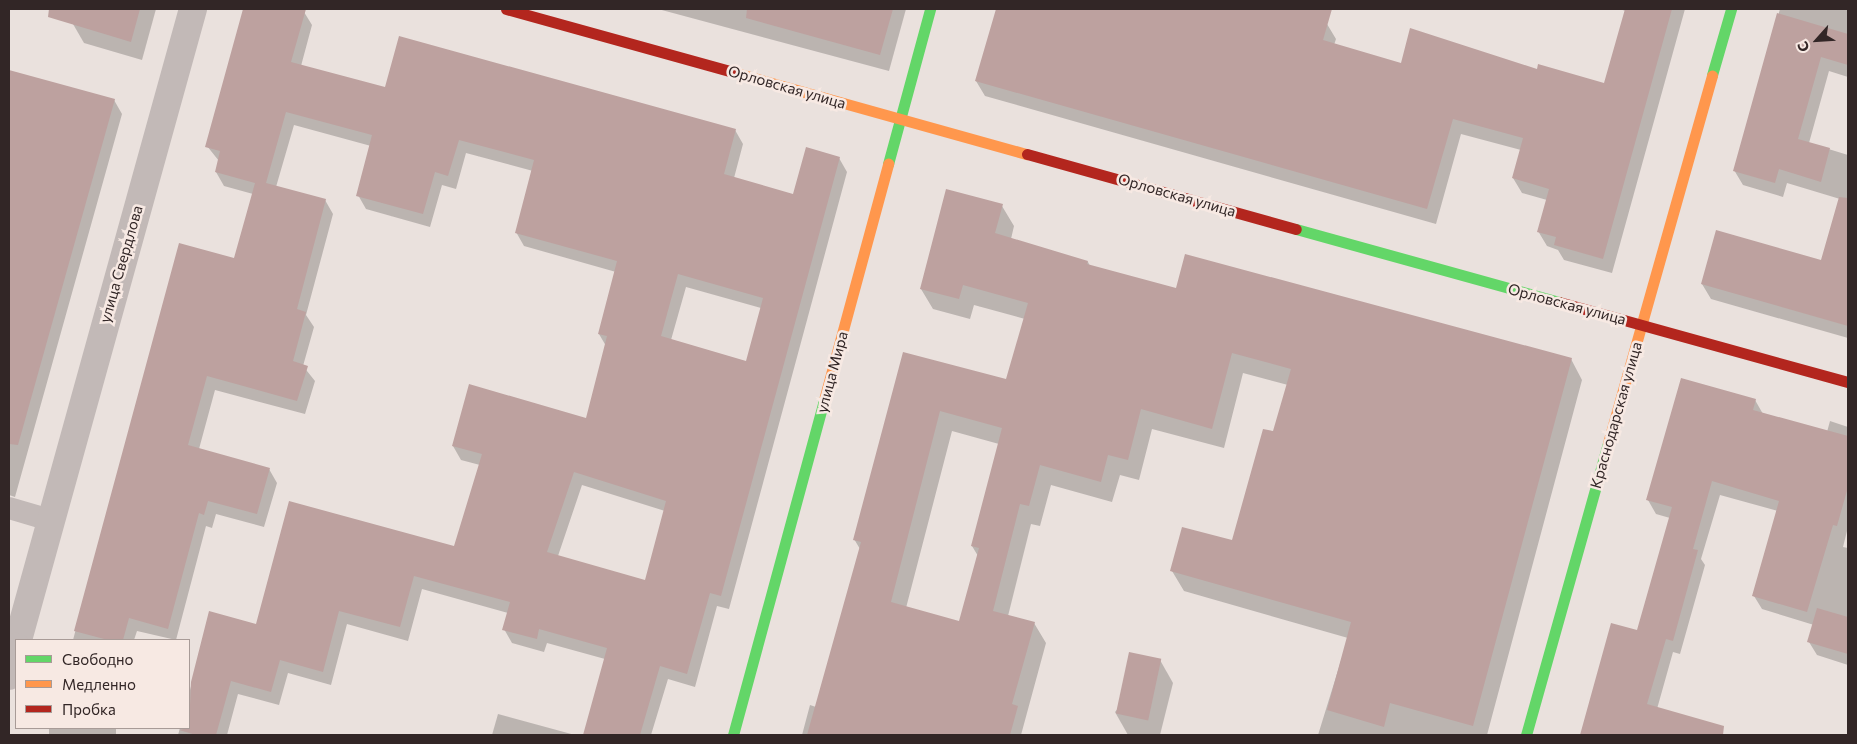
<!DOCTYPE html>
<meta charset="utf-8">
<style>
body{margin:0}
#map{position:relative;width:1857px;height:744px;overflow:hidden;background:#eae1dd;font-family:Commissioner,sans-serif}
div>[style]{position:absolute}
.shadow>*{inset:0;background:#0003;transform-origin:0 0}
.building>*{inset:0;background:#bda19f;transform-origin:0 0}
.lane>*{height:22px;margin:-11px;padding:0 11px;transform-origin:11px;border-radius:11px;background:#c2b9b7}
.street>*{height:28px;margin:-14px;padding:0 14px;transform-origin:14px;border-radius:14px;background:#c2b9b7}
.fast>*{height:11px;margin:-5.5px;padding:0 5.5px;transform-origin:5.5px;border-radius:5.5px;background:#63d668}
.slow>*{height:11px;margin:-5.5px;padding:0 5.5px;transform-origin:5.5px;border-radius:5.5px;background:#ff974d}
.jam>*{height:11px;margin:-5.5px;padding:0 5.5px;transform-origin:5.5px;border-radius:5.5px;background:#b3261e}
span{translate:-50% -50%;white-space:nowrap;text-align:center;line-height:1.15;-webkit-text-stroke:5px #f7e9e3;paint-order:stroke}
.street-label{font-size:15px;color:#322626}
.frame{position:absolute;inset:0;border:10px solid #322626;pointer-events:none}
.legend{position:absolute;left:15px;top:639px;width:175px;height:90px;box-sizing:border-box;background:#f7e9e3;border:1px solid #a89b97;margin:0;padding:6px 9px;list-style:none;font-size:15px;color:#322626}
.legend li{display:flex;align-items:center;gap:10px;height:25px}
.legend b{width:25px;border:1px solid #a89b97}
.north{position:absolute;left:1792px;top:15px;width:50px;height:50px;-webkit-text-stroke:4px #f7e9e3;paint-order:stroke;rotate:244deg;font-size:14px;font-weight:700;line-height:20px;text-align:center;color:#322626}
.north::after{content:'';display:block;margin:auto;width:18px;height:22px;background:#322626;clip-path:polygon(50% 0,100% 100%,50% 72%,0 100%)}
</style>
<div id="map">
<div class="shadow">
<i style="clip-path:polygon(77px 9px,156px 9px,142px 60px,84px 43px,73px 24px)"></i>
<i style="clip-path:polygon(evenodd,244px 9px,304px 12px,312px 25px,301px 66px,386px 89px,735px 130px,743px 144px,734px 178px,794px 196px,839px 158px,847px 172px,729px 609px,717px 606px,695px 687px,668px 679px,651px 735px,584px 735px,605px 659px,547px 643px,544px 652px,512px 643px,504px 629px,508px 613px,422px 589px,408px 641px,347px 624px,331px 685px,288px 673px,279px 705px,238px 694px,227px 735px,178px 735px,180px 728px,189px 728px,189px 694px,210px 612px,257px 625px,455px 548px,480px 465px,461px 460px,453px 446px,587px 420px,606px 346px,599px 334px,616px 272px,524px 246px,516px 232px,533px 171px,466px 153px,456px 189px,442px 185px,430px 227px,366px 209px,358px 195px,371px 146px,294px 125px,276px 187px,325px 200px,333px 214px,306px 315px,314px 327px,303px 366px,315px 381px,305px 414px,215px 390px,199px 449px,269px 469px,277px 483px,264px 527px,216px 514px,212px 528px,206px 526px,176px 640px,137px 631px,134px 640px,73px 640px,92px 568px,235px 260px,253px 194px,224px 186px,216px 172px,219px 161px,207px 146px,244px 9px,686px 287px,761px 308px,747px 362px,671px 340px,686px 287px,244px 9px,582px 485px,665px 511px,646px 581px,558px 556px,582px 485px)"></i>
<i style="clip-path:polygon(658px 9px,906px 9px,889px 71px)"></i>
<i style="clip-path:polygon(997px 9px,1275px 9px,1327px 24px,1336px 39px,1334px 45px,1401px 64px,1538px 70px,1605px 84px,1626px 11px,1619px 9px,1685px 9px,1612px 273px,1564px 260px,1558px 250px,1547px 246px,1538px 231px,1547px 200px,1522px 193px,1513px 178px,1521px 150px,1461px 134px,1436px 224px,985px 96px,976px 81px)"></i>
<i style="clip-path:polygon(1780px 9px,1848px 9px,1848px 77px,1829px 71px,1809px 143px,1848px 155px,1848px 338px,1711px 299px,1702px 284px,1822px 262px,1840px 199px,1787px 183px,1783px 197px,1743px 185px,1734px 170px)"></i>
<i style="clip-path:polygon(9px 71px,114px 100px,122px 114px,15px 497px,9px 495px,9px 203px,22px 155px,9px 150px)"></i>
<i style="clip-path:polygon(evenodd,1002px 206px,1014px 226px,1011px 239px,1088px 262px,1090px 266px,1177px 289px,1571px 359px,1582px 380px,1487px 735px,1318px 735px,1348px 638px,1184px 591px,1172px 571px,1233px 542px,1274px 433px,1288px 385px,1243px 373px,1224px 448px,1152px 429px,1139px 480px,1120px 475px,1112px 502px,1051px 485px,1040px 526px,1031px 524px,1008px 616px,1034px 623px,1046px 643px,1021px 735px,802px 735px,810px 705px,816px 707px,860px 549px,854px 539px,904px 353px,1007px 381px,1025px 319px,974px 305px,970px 319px,933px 309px,921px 289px,1002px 206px,952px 431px,999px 444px,972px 546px,978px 556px,960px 623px,906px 608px,952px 431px)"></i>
<i style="clip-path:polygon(1755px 400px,1763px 414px,1827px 432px,1830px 421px,1848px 427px,1848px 527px,1843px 547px,1848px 548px,1848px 665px,1817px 655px,1809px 642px,1814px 625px,1762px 609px,1754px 596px,1778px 511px,1720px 495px,1701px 559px,1705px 565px,1680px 654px,1673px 652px,1657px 709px,1693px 730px,1692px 735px,1581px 735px,1612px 625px,1638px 632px,1670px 518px,1656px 514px,1648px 500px)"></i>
<i style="clip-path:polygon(1160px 660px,1173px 683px,1160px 735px,1128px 735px,1115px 712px)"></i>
<i style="clip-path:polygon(498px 714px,575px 735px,492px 735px)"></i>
<i style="left:49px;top:728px;width:67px;height:7px"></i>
</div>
<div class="building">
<i style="clip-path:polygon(49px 9px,140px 9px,131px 42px,48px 17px)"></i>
<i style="clip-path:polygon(evenodd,243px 9px,306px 9px,291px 62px,385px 87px,399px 36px,736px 129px,724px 174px,793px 194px,806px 147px,840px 157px,721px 596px,710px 593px,687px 674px,660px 666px,640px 735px,583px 735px,607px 648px,539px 629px,537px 639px,502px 630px,510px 602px,414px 576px,400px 627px,339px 611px,323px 672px,280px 660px,271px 692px,231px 681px,216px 735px,196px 735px,179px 730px,189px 728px,191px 682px,209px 611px,256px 624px,289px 501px,454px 546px,482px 454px,452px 446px,469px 384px,586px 418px,607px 336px,598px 334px,617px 261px,515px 233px,534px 160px,459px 140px,448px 176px,435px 172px,423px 214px,356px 196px,372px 135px,286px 112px,266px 183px,326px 199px,297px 309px,306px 312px,293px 361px,308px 366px,297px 401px,207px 376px,188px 445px,270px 468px,257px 514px,208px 501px,204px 515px,199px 513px,168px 629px,129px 618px,123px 640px,108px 640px,74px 631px,179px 243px,234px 258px,255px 183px,215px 172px,220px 151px,205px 147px,243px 9px,678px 274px,763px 298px,746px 361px,661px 336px,678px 274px,243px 9px,574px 472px,666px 501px,645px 580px,547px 552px,574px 472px)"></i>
<i style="clip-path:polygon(747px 9px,893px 9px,880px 55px,746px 18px)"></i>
<i style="clip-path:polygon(996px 9px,1332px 9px,1323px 40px,1401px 63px,1410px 28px,1537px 69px,1538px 64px,1604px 83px,1625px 9px,1672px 9px,1603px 259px,1554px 245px,1556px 237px,1537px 232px,1549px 189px,1512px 178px,1523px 138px,1453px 119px,1427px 209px,975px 81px)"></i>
<i style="clip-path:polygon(1777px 13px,1848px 34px,1848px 65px,1821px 57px,1798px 139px,1830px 148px,1821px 182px,1779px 169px,1775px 183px,1733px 171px)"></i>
<i style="clip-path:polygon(9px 70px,115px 99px,18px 445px,9px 444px)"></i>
<i style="clip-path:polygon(evenodd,946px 189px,1003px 204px,995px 233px,1088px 261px,1087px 264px,1176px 288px,1185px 254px,1572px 358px,1473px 726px,1390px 703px,1384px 727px,1327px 710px,1351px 622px,1170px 571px,1182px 527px,1232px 540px,1263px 429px,1273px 431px,1291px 369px,1232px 353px,1212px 429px,1141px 409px,1128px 460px,1108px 455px,1101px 482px,1040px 465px,1029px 506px,1020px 504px,993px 611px,1035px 622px,1012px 704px,1018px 706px,1010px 735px,807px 735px,861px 542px,853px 540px,903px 352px,1006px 379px,1028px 303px,963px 285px,959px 299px,920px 289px,946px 189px,940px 411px,1002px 428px,971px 546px,979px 548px,959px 621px,891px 602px,940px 411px)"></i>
<i style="clip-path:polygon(1839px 197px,1848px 198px,1848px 326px,1701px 284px,1716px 230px,1821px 260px)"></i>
<i style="clip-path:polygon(1681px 378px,1756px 399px,1753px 410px,1848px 436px,1848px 487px,1837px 526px,1833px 525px,1807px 612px,1752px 596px,1779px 501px,1712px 481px,1693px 549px,1698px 550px,1673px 641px,1666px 639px,1647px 704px,1724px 726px,1723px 735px,1580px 735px,1611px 623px,1637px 630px,1672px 507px,1646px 500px)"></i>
<i style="clip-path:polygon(1817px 608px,1848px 617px,1848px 654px,1807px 642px)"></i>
<i style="left:1129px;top:652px;width:33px;height:63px;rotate:12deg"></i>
</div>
<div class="lane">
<i style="left:9px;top:508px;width:43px;rotate:16.3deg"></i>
</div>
<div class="street">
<i style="left:18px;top:640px;width:655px;rotate:-74.5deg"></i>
<i style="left:9px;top:676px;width:30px;rotate:-76deg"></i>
</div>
<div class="fast">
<i style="left:1712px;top:75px;width:69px;rotate:-73.9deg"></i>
<i style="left:888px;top:164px;width:161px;rotate:-74.8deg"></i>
<i style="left:1296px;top:229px;width:273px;rotate:15.5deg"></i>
<i style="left:733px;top:735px;width:347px;rotate:-74.8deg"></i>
<i style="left:1526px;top:735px;width:303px;rotate:-74.3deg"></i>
</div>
<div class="slow">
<i style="left:736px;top:73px;width:302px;rotate:15.6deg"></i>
<i style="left:824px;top:400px;width:245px;rotate:-74.8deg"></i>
<i style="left:1608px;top:443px;width:382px;rotate:-74.2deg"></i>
</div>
<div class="jam">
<i style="left:506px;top:9px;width:239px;rotate:15.5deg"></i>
<i style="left:1027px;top:154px;width:279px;rotate:15.6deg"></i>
<i style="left:1559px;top:302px;width:300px;rotate:15.5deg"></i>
</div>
<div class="street-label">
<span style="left:787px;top:87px;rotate:16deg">Орловская улица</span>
<span style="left:1177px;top:195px;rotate:16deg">Орловская улица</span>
<span style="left:121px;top:264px;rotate:-74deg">улица Свердлова</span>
<span style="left:1567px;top:304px;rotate:15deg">Орловская улица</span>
<span style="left:832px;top:372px;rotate:-75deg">улица Мира</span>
<span style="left:1616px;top:415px;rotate:-74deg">Краснодарская улица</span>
</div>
<div class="frame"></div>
<ul class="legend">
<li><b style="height:6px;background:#63d668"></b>Свободно</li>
<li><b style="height:6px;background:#ff974d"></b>Медленно</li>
<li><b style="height:6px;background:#b3261e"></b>Пробка</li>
</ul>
<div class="north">С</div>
</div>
